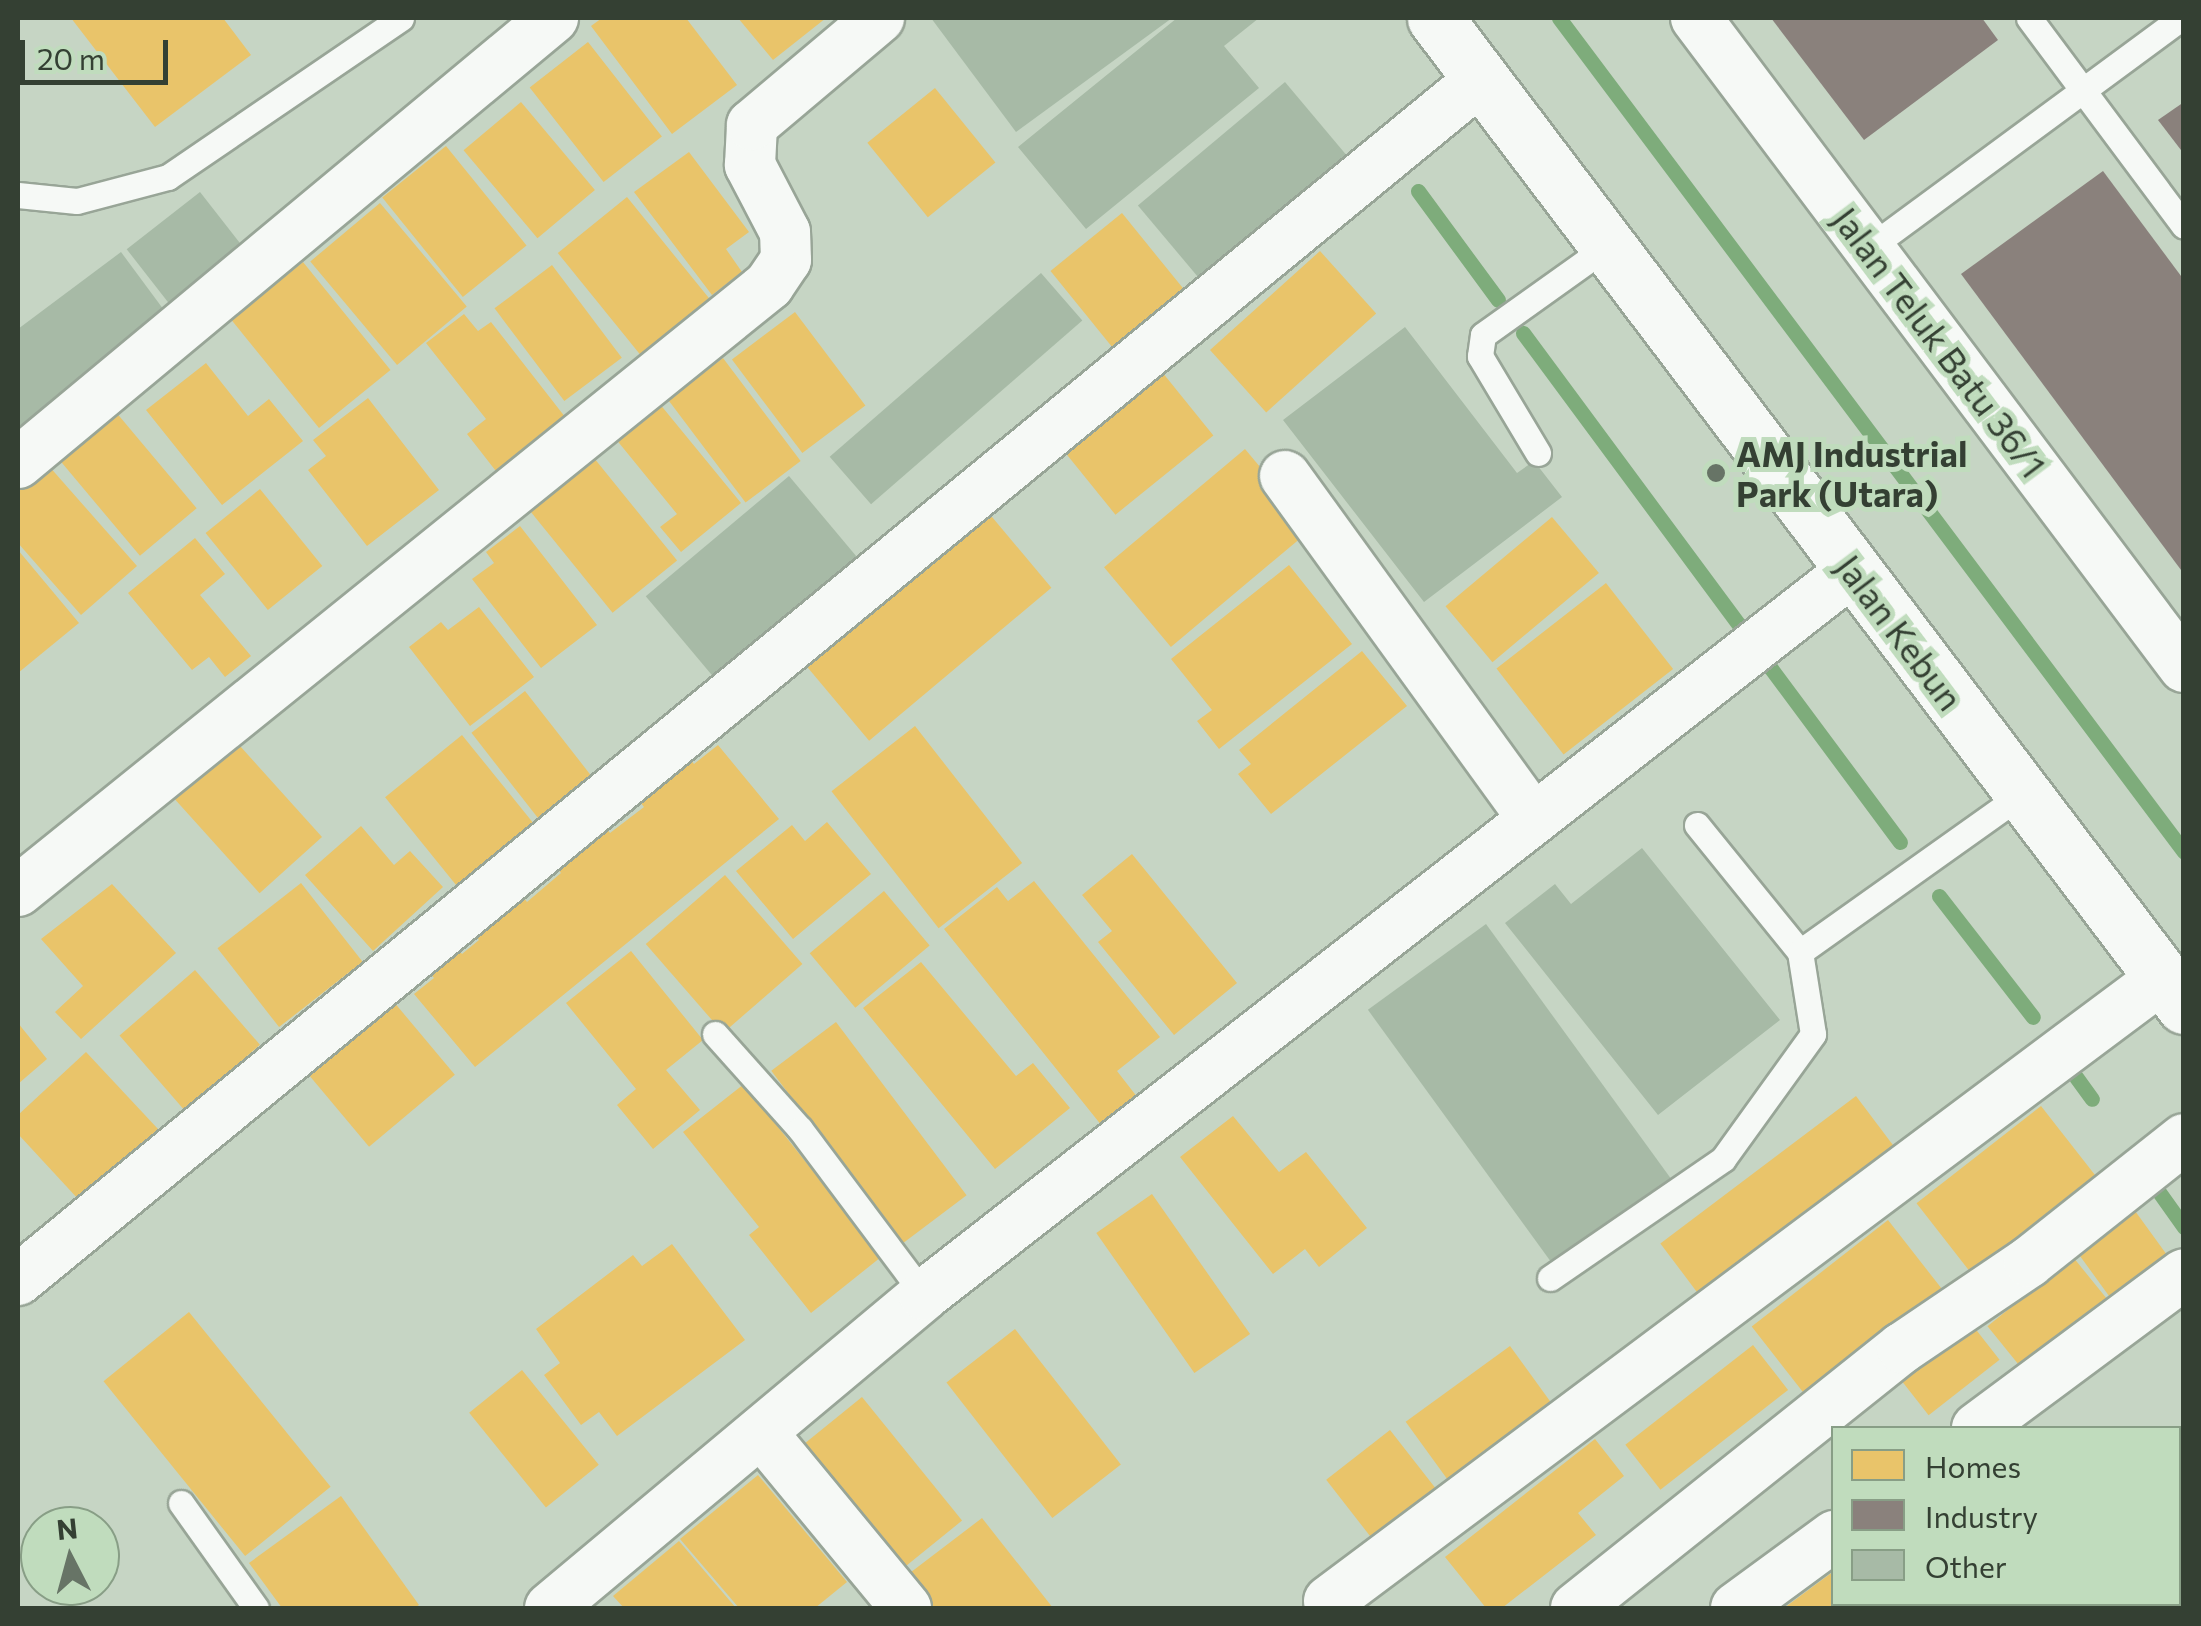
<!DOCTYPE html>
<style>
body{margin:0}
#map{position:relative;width:2201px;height:1626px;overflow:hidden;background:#c6d5c4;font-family:Commissioner,sans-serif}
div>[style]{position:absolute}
.homes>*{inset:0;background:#e9c46a;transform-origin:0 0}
.industry>*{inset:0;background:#8a817c}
.stream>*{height:15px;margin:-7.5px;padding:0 7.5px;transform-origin:7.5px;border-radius:7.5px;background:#7eac7b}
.building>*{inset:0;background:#a7baa6;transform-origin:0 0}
.roads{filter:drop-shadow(2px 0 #98a597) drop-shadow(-2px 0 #98a597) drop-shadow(0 2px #98a597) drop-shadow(0 -2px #98a597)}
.service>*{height:25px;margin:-12.5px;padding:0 12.5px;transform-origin:12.5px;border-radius:12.5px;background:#f6f9f6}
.minor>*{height:50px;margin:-25px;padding:0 25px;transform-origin:25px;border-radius:25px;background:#f6f9f6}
.secondary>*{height:55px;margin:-27.5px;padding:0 27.5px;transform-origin:27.5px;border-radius:27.5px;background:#f6f9f6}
.dots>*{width:28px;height:28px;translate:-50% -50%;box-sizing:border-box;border:5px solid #c0dcbd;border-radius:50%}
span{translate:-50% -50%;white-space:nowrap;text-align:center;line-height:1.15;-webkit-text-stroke:10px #c0dcbd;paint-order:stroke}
.street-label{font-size:35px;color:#344033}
.poi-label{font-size:35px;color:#344033;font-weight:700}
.left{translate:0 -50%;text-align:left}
.frame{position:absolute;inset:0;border:20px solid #344033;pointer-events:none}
.legend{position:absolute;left:1831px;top:1426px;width:350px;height:180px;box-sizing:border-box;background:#c0dcbd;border:2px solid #889e86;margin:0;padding:12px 18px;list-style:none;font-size:30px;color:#344033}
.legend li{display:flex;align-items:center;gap:20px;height:50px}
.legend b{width:50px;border:2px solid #889e86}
.north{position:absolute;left:20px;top:1506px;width:100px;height:100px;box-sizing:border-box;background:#c0dcbd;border:2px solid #889e86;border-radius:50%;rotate:354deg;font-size:28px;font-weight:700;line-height:40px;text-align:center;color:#344033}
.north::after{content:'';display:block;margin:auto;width:35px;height:45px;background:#677466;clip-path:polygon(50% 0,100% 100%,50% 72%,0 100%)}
.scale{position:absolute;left:20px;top:40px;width:148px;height:45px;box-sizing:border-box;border:5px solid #344033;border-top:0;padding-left:12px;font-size:30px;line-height:35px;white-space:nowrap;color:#344033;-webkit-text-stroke:8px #c0dcbd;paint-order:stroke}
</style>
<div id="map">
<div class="homes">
<i style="clip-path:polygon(71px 18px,223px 18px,251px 55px,155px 127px)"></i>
<i style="clip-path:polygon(602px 18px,686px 18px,737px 85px,672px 134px,591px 26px)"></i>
<i style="clip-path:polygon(738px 18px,826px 18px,773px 60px)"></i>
<i style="left:588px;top:42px;width:120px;height:74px;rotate:52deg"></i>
<i style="left:935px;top:88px;width:96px;height:87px;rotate:51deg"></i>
<i style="left:521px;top:102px;width:115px;height:75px;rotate:50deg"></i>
<i style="left:446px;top:146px;width:128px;height:82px;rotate:51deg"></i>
<i style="clip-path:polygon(689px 152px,749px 232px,726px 249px,742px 272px,712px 295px,634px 192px)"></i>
<i style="left:627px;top:197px;width:133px;height:89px;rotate:51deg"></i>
<i style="left:380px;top:203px;width:135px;height:91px;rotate:50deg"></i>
<i style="left:1122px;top:213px;width:105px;height:92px;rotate:51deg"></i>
<i style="left:1320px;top:251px;width:84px;height:148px;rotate:48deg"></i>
<i style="left:303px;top:262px;width:139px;height:92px;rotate:51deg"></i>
<i style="left:552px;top:265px;width:116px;height:72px;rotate:53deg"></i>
<i style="left:795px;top:312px;width:117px;height:79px;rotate:53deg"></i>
<i style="clip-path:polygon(464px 314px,478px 331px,491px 322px,569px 422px,499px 475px,467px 434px,486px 419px,426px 343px)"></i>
<i style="left:723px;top:358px;width:129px;height:69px;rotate:53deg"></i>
<i style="clip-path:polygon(206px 363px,248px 416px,269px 399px,303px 441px,222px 505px,146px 410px)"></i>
<i style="left:1158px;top:367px;width:88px;height:126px;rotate:51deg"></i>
<i style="clip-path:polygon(368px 398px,439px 490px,367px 546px,308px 470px,326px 456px,313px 440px)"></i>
<i style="clip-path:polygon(659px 403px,741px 503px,681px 552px,660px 527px,677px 514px,615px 438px)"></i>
<i style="left:115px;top:411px;width:127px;height:74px;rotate:50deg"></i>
<i style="left:1245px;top:449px;width:104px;height:184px;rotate:50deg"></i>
<i style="left:594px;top:458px;width:132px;height:83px;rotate:51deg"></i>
<i style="clip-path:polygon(48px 465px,137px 566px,81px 615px,18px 543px,18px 492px)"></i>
<i style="left:260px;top:489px;width:99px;height:70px;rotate:51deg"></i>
<i style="left:982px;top:505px;width:108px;height:238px;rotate:50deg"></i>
<i style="left:1552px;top:517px;width:73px;height:139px;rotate:50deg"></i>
<i style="clip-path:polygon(520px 526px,597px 625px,541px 668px,472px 579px,494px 563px,486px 552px)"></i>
<i style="clip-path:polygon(195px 538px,225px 574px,200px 595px,251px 656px,225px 677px,209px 657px,192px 670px,128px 593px)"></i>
<i style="clip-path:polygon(18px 550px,79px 623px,18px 673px)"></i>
<i style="clip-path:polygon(1289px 565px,1352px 644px,1219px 749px,1197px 721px,1212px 710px,1171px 659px)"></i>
<i style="left:1606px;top:583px;width:109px;height:139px;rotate:52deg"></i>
<i style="clip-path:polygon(479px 607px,534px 677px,470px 726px,409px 647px,441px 622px,448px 630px)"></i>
<i style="clip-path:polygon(1362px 651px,1407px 706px,1271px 814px,1238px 774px,1251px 764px,1239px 750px)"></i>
<i style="left:525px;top:691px;width:110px;height:68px;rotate:52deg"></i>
<i style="left:915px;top:726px;width:174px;height:106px;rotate:52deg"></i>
<i style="left:462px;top:735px;width:116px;height:99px;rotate:51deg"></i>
<i style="left:231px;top:736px;width:136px;height:84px;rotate:48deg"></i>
<i style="clip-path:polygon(718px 745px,779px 819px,475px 1067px,414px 994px,434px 978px,420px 962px,449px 938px,462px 954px,479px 940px,467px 925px,515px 886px,527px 902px,561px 873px,549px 859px,599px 819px,610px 833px,644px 807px,632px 792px,683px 751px,694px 764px)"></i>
<i style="clip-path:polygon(827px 822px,871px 874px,793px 939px,736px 871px,792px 825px,805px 841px)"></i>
<i style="clip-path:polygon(361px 826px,394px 865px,410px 851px,443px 887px,373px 951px,305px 875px)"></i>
<i style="clip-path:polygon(1132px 854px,1237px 983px,1174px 1035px,1098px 942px,1112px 931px,1082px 895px)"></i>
<i style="left:725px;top:875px;width:118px;height:105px;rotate:49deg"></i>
<i style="clip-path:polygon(1034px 881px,1160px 1037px,1117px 1071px,1138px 1098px,1102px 1126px,944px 929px,997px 887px,1008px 901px)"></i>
<i style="left:301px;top:883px;width:100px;height:106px;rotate:52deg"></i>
<i style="clip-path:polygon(112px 884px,176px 953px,81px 1039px,55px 1012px,83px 986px,41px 939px)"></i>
<i style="left:884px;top:891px;width:71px;height:97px;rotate:50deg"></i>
<i style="clip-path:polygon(631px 951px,703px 1040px,666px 1070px,700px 1110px,653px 1149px,617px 1105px,636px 1089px,566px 1003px)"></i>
<i style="clip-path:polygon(921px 962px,1016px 1076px,1033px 1063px,1070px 1108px,995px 1169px,863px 1008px)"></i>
<i style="left:195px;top:970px;width:99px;height:100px;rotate:49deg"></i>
<i style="left:388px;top:995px;width:104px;height:112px;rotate:50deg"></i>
<i style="left:836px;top:1022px;width:217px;height:81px;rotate:53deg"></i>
<i style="clip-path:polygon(18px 1023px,47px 1059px,18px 1084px)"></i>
<i style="clip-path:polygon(86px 1052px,158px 1129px,79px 1200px,18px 1134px,18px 1115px)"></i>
<i style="clip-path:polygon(744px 1084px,881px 1257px,811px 1313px,749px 1235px,759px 1227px,683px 1132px)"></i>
<i style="left:1856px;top:1096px;width:82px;height:245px;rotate:53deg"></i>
<i style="left:2041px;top:1106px;width:95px;height:158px;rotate:52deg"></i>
<i style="clip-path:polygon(1233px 1116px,1279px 1172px,1306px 1152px,1367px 1228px,1319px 1267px,1305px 1249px,1273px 1274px,1180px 1157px)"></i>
<i style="left:1152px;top:1194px;width:171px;height:68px;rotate:55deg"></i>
<i style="left:2130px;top:1204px;width:71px;height:71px;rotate:54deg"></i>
<i style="left:1888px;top:1220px;width:88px;height:173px;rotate:52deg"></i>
<i style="clip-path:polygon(672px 1244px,745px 1340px,617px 1436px,599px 1412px,581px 1425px,544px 1375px,560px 1363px,536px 1329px,633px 1255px,642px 1266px)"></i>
<i style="left:2073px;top:1257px;width:58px;height:110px;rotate:51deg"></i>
<i style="left:189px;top:1312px;width:225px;height:110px;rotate:51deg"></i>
<i style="left:1970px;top:1322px;width:48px;height:90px;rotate:52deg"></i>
<i style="left:1015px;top:1329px;width:172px;height:87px;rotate:52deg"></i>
<i style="left:1753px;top:1345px;width:57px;height:162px;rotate:52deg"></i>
<i style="left:1510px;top:1346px;width:79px;height:129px;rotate:54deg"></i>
<i style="left:522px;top:1370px;width:122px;height:68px;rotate:51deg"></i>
<i style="left:862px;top:1397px;width:159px;height:73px;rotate:51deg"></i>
<i style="left:1390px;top:1430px;width:81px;height:81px;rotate:52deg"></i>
<i style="clip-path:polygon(1595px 1439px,1624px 1476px,1578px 1513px,1596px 1535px,1502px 1608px,1486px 1608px,1445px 1557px)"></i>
<i style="clip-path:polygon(758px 1475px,847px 1582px,815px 1608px,739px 1608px,680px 1539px)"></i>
<i style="clip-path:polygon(341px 1496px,419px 1605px,414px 1608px,282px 1608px,249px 1563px)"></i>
<i style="clip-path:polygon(982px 1518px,1053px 1608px,919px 1608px,898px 1582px)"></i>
<i style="clip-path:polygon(679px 1541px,736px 1608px,624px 1608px,613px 1596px)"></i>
<i style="clip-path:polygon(1834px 1571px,1834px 1604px,1941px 1604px,1784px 1608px)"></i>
<i style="left:1964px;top:1604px;width:132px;height:7px"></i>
</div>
<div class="industry">
<i style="clip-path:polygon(1771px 18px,1982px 18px,1998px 40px,1864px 140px)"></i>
<i style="clip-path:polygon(2184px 102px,2184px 154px,2158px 120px)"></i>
<i style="clip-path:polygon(2103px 171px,2184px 280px,2184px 574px,1961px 274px)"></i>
</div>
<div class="stream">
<i style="left:1559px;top:18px;width:1042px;rotate:53.15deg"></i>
<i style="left:1418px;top:191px;width:135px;rotate:53.7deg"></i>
<i style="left:1523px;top:333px;width:372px;rotate:53.5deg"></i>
<i style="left:1761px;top:655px;width:233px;rotate:53.4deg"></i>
<i style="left:1939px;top:896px;width:153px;rotate:52.2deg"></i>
<i style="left:2076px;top:1077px;width:27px;rotate:54deg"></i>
<i style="left:2154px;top:1185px;width:52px;rotate:54.5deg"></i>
</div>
<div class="building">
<i style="clip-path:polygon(931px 18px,1172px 18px,1016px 132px)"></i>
<i style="clip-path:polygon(1177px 18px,1259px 18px,1224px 46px,1259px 88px,1086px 229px,1018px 147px)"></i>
<i style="left:1285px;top:82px;width:101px;height:192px;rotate:50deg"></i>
<i style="left:200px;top:192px;width:84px;height:93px;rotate:52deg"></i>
<i style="clip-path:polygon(121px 252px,175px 325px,18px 443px,18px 329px)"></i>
<i style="left:1041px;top:273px;width:63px;height:280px;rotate:49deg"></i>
<i style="clip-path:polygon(1405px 327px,1517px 473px,1534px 461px,1562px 497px,1424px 602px,1283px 420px)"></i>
<i style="left:789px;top:476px;width:107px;height:187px;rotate:50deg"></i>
<i style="clip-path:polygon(1642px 848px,1780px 1020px,1658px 1115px,1505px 923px,1555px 884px,1571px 904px)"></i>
<i style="left:1486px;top:924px;width:316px;height:146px;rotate:54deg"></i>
<i style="left:2184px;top:1435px;width:133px;height:7px;rotate:90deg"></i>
</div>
<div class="roads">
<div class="service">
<i style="left:2029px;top:18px;width:259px;rotate:53.3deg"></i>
<i style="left:18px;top:195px;width:59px;rotate:5.8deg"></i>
<i style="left:77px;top:201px;width:94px;rotate:-14.8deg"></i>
<i style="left:168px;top:177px;width:282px;rotate:-34.3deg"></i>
<i style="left:1869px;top:248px;width:388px;rotate:-36.4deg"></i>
<i style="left:1538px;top:453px;width:113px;rotate:-120.9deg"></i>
<i style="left:1480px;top:356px;width:21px;rotate:-82deg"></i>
<i style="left:1483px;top:335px;width:153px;rotate:-35.5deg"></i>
<i style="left:1697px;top:825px;width:164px;rotate:51deg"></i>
<i style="left:1800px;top:952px;width:272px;rotate:-35.4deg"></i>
<i style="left:715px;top:1034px;width:127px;rotate:48.2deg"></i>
<i style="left:800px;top:1129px;width:207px;rotate:53.2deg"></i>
<i style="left:1550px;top:1278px;width:210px;rotate:-34.5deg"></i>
<i style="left:1723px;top:1159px;width:154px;rotate:-54.2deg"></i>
<i style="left:1813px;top:1034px;width:83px;rotate:-99deg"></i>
<i style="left:181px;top:1503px;width:129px;rotate:54.5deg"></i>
</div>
<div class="minor">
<i style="left:1696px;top:18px;width:812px;rotate:53.06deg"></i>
<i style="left:18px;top:463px;width:696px;rotate:-39.75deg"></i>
<i style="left:1285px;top:476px;width:421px;rotate:54.1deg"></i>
<i style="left:18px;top:891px;width:965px;rotate:-38.9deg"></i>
<i style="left:769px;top:285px;width:30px;rotate:-56deg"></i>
<i style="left:786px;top:260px;width:28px;rotate:-92deg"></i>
<i style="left:785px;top:232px;width:76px;rotate:-117.6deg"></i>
<i style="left:750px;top:165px;width:40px;rotate:-87.1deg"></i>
<i style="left:752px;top:125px;width:166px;rotate:-40.1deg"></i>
<i style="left:18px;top:1280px;width:1893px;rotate:-39.38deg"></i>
<i style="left:1977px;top:1428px;width:258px;rotate:-36.6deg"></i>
<i style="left:761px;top:1432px;width:228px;rotate:50.5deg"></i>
<i style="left:1329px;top:1601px;width:1040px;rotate:-36.79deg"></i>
<i style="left:550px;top:1608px;width:488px;rotate:-39.9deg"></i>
<i style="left:924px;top:1295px;width:1178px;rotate:-37.97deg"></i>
<i style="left:1576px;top:1608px;width:417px;rotate:-38.6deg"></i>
<i style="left:1902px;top:1348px;width:153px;rotate:-34.1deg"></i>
<i style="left:2029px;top:1262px;width:198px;rotate:-38.4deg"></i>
<i style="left:1736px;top:1608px;width:122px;rotate:-36.3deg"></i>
<i style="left:2161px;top:1608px;width:7px;rotate:-34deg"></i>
</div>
<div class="secondary">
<i style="left:1435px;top:18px;width:1240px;rotate:52.83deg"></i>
</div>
</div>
<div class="dots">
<i style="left:1716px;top:473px;background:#677466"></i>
</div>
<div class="street-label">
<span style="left:1940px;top:342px;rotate:53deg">Jalan Teluk Batu 36/1</span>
<span style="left:1900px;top:632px;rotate:53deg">Jalan Kebun</span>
</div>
<div class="poi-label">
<span class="left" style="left:1736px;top:473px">AMJ Industrial<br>Park (Utara)</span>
</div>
<div class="frame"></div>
<ul class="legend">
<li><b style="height:28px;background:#e9c46a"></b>Homes</li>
<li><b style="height:28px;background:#8a817c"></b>Industry</li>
<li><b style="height:28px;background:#a7baa6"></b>Other</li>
</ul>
<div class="north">N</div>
<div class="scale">20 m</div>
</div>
